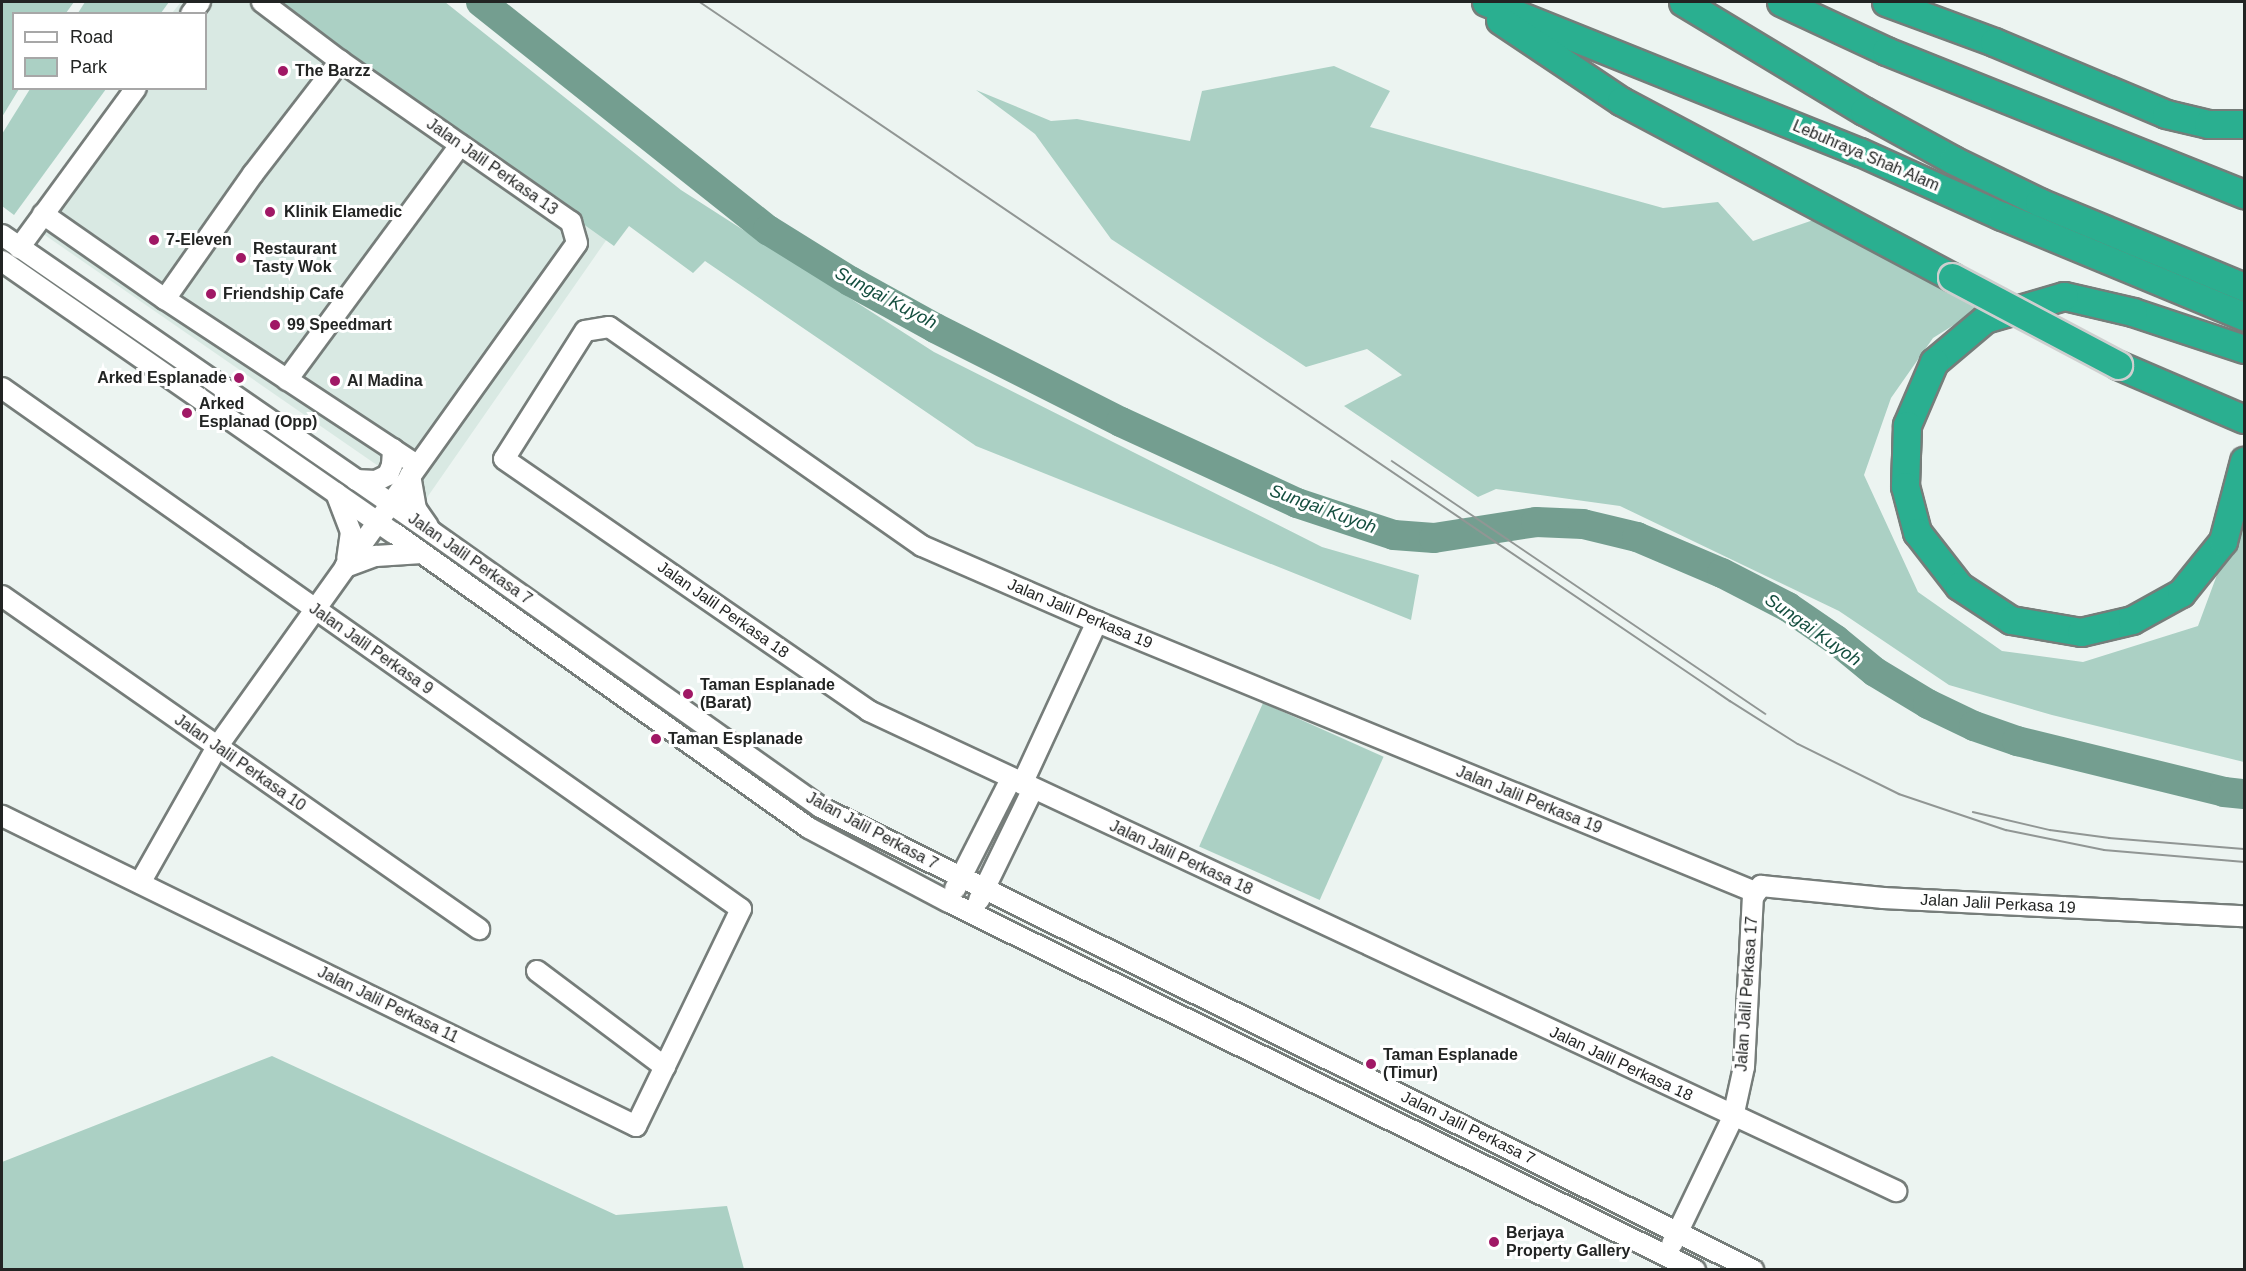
<!DOCTYPE html>
<style>
body{margin:0}
#map{position:relative;width:2246px;height:1271px;overflow:hidden;background:#ecf4f1;font-family:Helvetica,sans-serif}
div>[style]{position:absolute}
.built>*{inset:0;background:#d9e9e3}
.green>*{inset:0;background:#abd0c4;transform-origin:0 0}
.river>*{height:30px;margin:-15px;padding:0 15px;transform-origin:15px;border-radius:15px;background:#749e90}
.roads{filter:drop-shadow(2px 0 #767d7a) drop-shadow(-2px 0 #767d7a) drop-shadow(0 2px #767d7a) drop-shadow(0 -2px #767d7a)}
.minor>*{height:20px;margin:-10px;padding:0 10px;transform-origin:10px;border-radius:10px;background:#fff}
.highway>*{height:27px;margin:-13.5px;padding:0 13.5px;transform-origin:13.5px;border-radius:13.5px;background:#2aaf90}
.tram>*{height:1.5px;margin:-0.75px;padding:0 0.75px;transform-origin:0.75px;border-radius:0.75px;background:#919694}
.bridges{filter:drop-shadow(2px 0 #cecfcf) drop-shadow(-2px 0 #cecfcf) drop-shadow(0 2px #cecfcf) drop-shadow(0 -2px #cecfcf)}
.highway-bridge>*{height:27px;margin:-13.5px;padding:0 13.5px;transform-origin:13.5px;border-radius:13.5px;background:#2aaf90}
.dots>*{width:16px;height:16px;translate:-50% -50%;box-sizing:border-box;border:3px solid #fff;border-radius:50%}
span{translate:-50% -50%;white-space:nowrap;text-align:center;line-height:1.15;-webkit-text-stroke:6px #fff;paint-order:stroke}
.poi-label{font-size:16px;color:#222423;font-weight:700}
.left{translate:0 -50%;text-align:left}
.right{translate:-100% -50%;text-align:right}
.street-label{font-size:16px;color:#222423}
.water-label{font-size:18px;color:#144e3f;font-style:italic}
.frame{position:absolute;inset:0;border:3px solid #222423;pointer-events:none}
.legend{position:absolute;left:12px;top:12px;width:195px;height:78px;box-sizing:border-box;background:#fff;border:2px solid #a7a7a7;margin:0;padding:8px 10px;list-style:none;font-size:18px;color:#222423}
.legend li{display:flex;align-items:center;gap:12px;height:30px}
.legend b{width:30px;border:2px solid #a7a7a7}
</style>
<div id="map">
<div class="built">
<i style="clip-path:polygon(181px 2px,286px 2px,614px 229px,426px 499px,26px 222px,120px 89px,206px 88px,206px 14px,172px 13px)"></i>
</div>
<div class="green">
<i style="clip-path:polygon(2px 2px,74px 2px,66px 13px,14px 14px,14px 88px,19px 89px,2px 117px)"></i>
<i style="clip-path:polygon(85px 2px,169px 2px,161px 13px,78px 13px)"></i>
<i style="clip-path:polygon(273px 2px,445px 2px,681px 190px,934px 352px,1322px 547px,1419px 575px,1411px 620px,976px 446px,705px 261px,693px 273px,629px 226px,614px 246px)"></i>
<i style="clip-path:polygon(1334px 66px,1390px 91px,1370px 127px,1663px 208px,1718px 202px,1753px 241px,1822px 217px,1981px 308px,1933px 338px,1891px 398px,1864px 475px,1918px 592px,2002px 651px,2083px 662px,2198px 626px,2244px 502px,2244px 762px,2052px 715px,1949px 685px,1839px 611px,1620px 506px,1496px 489px,1478px 497px,1344px 406px,1402px 375px,1367px 349px,1306px 367px,1111px 239px,1035px 134px,976px 90px,1051px 121px,1077px 119px,1190px 141px,1202px 91px)"></i>
<i style="clip-path:polygon(30px 89px,106px 89px,14px 215px,2px 206px,2px 134px)"></i>
<i style="left:1263px;top:703px;width:132px;height:157px;rotate:24deg"></i>
<i style="clip-path:polygon(272px 1056px,616px 1215px,727px 1206px,744px 1269px,2px 1269px,2px 1162px)"></i>
</div>
<div class="river">
<i style="left:481px;top:2px;width:367px;rotate:38.5deg"></i>
<i style="left:768px;top:230px;width:97px;rotate:31.9deg"></i>
<i style="left:850px;top:281px;width:97px;rotate:28.9deg"></i>
<i style="left:935px;top:328px;width:208px;rotate:26.8deg"></i>
<i style="left:1121px;top:422px;width:194px;rotate:24.7deg"></i>
<i style="left:1297px;top:503px;width:102px;rotate:18.3deg"></i>
<i style="left:1394px;top:535px;width:40px;rotate:4.3deg"></i>
<i style="left:1434px;top:538px;width:103px;rotate:-8.9deg"></i>
<i style="left:1536px;top:522px;width:47px;rotate:2.4deg"></i>
<i style="left:1583px;top:524px;width:56px;rotate:13.5deg"></i>
<i style="left:1637px;top:537px;width:92px;rotate:23deg"></i>
<i style="left:1722px;top:573px;width:74px;rotate:27.3deg"></i>
<i style="left:1788px;top:607px;width:58px;rotate:34.5deg"></i>
<i style="left:1836px;top:640px;width:50px;rotate:39.4deg"></i>
<i style="left:1875px;top:672px;width:62px;rotate:31.1deg"></i>
<i style="left:1928px;top:704px;width:51px;rotate:25.6deg"></i>
<i style="left:1974px;top:726px;width:46px;rotate:19.2deg"></i>
<i style="left:2017px;top:741px;width:213px;rotate:13.8deg"></i>
<i style="left:2224px;top:792px;width:20px;rotate:6deg"></i>
</div>
<div class="roads">
<div class="minor">
<i style="left:191px;top:14px;width:15px;rotate:-53deg"></i>
<i style="left:43px;top:214px;width:149px;rotate:34.9deg"></i>
<i style="left:165px;top:299px;width:302px;rotate:33.4deg"></i>
<i style="left:2px;top:235px;width:523px;rotate:34.63deg"></i>
<i style="left:432px;top:532px;width:476px;rotate:35.3deg"></i>
<i style="left:820px;top:807px;width:1042px;rotate:26.39deg"></i>
<i style="left:19px;top:248px;width:198px;rotate:-53.8deg"></i>
<i style="left:2px;top:261px;width:477px;rotate:34.8deg"></i>
<i style="left:394px;top:533px;width:509px;rotate:35.41deg"></i>
<i style="left:809px;top:828px;width:158px;rotate:27.9deg"></i>
<i style="left:949px;top:902px;width:832px;rotate:26.26deg"></i>
<i style="left:165px;top:299px;width:153px;rotate:-54.9deg"></i>
<i style="left:253px;top:174px;width:143px;rotate:-52.4deg"></i>
<i style="left:287px;top:380px;width:292px;rotate:-53.6deg"></i>
<i style="left:2px;top:388px;width:904px;rotate:35.18deg"></i>
<i style="left:741px;top:909px;width:241px;rotate:115.8deg"></i>
<i style="left:636px;top:1126px;width:706px;rotate:-153.94deg"></i>
<i style="left:410px;top:475px;width:35px;rotate:80deg"></i>
<i style="left:416px;top:509px;width:21px;rotate:55deg"></i>
<i style="left:356px;top:480px;width:20px;rotate:3deg"></i>
<i style="left:376px;top:481px;width:13px;rotate:-27deg"></i>
<i style="left:388px;top:475px;width:11px;rotate:-68deg"></i>
<i style="left:392px;top:465px;width:16px;rotate:-86deg"></i>
<i style="left:336px;top:493px;width:42px;rotate:69deg"></i>
<i style="left:351px;top:532px;width:27px;rotate:98deg"></i>
<i style="left:345px;top:567px;width:33px;rotate:-20deg"></i>
<i style="left:376px;top:556px;width:46px;rotate:-3.7deg"></i>
<i style="left:2px;top:596px;width:582px;rotate:34.92deg"></i>
<i style="left:1022px;top:784px;width:179px;rotate:-65.2deg"></i>
<i style="left:140px;top:883px;width:156px;rotate:-60.5deg"></i>
<i style="left:217px;top:747px;width:619px;rotate:-54.46deg"></i>
<i style="left:577px;top:243px;width:22px;rotate:-106deg"></i>
<i style="left:571px;top:222px;width:282px;rotate:-145.1deg"></i>
<i style="left:340px;top:61px;width:98px;rotate:-142.9deg"></i>
<i style="left:955px;top:889px;width:123px;rotate:-63deg"></i>
<i style="left:1755px;top:892px;width:711px;rotate:-157.69deg"></i>
<i style="left:1097px;top:622px;width:191px;rotate:-156.5deg"></i>
<i style="left:922px;top:546px;width:382px;rotate:-145deg"></i>
<i style="left:609px;top:327px;width:24px;rotate:171deg"></i>
<i style="left:585px;top:331px;width:151px;rotate:122.3deg"></i>
<i style="left:504px;top:459px;width:444px;rotate:34.6deg"></i>
<i style="left:869px;top:711px;width:1134px;rotate:25.05deg"></i>
<i style="left:979px;top:900px;width:123px;rotate:-64.1deg"></i>
<i style="left:537px;top:971px;width:160px;rotate:36.9deg"></i>
<i style="left:1672px;top:1244px;width:141px;rotate:-64.3deg"></i>
<i style="left:1733px;top:1117px;width:51px;rotate:-77.6deg"></i>
<i style="left:1744px;top:1067px;width:170px;rotate:-87deg"></i>
<i style="left:1753px;top:897px;width:14px;rotate:-54deg"></i>
<i style="left:1761px;top:886px;width:123px;rotate:5.6deg"></i>
<i style="left:1883px;top:898px;width:361px;rotate:2.9deg"></i>
</div>
<div class="highway">
<i style="left:1486px;top:2px;width:403px;rotate:21.9deg"></i>
<i style="left:1860px;top:152px;width:156px;rotate:24.3deg"></i>
<i style="left:2002px;top:216px;width:262px;rotate:22.5deg"></i>
<i style="left:1683px;top:2px;width:211px;rotate:31.1deg"></i>
<i style="left:1864px;top:111px;width:102px;rotate:28.8deg"></i>
<i style="left:1953px;top:160px;width:96px;rotate:26deg"></i>
<i style="left:2039px;top:202px;width:222px;rotate:22.5deg"></i>
<i style="left:1781px;top:2px;width:116px;rotate:25deg"></i>
<i style="left:1886px;top:51px;width:386px;rotate:21.8deg"></i>
<i style="left:1886px;top:2px;width:115px;rotate:20.3deg"></i>
<i style="left:1994px;top:42px;width:186px;rotate:22.7deg"></i>
<i style="left:2166px;top:114px;width:43px;rotate:13.4deg"></i>
<i style="left:2208px;top:124px;width:36px"></i>
<i style="left:1500px;top:20px;width:146px;rotate:33.8deg"></i>
<i style="left:1621px;top:101px;width:375px;rotate:28deg"></i>
<i style="left:2244px;top:349px;width:117px;rotate:-161.6deg"></i>
<i style="left:2133px;top:312px;width:71px;rotate:-166.9deg"></i>
<i style="left:2064px;top:296px;width:82px;rotate:163.8deg"></i>
<i style="left:1985px;top:319px;width:67px;rotate:139.9deg"></i>
<i style="left:1934px;top:362px;width:69px;rotate:113.2deg"></i>
<i style="left:1907px;top:425px;width:61px;rotate:91.9deg"></i>
<i style="left:1905px;top:486px;width:48px;rotate:75.4deg"></i>
<i style="left:1917px;top:532px;width:68px;rotate:52.1deg"></i>
<i style="left:1959px;top:586px;width:62px;rotate:33.2deg"></i>
<i style="left:2011px;top:620px;width:71px;rotate:9.7deg"></i>
<i style="left:2081px;top:632px;width:52px;rotate:-13.2deg"></i>
<i style="left:2132px;top:620px;width:56px;rotate:-28.9deg"></i>
<i style="left:2181px;top:593px;width:67px;rotate:-51.1deg"></i>
<i style="left:2223px;top:541px;width:83px;rotate:-75.3deg"></i>
<i style="left:2118px;top:365px;width:137px;rotate:23.2deg"></i>
</div>
</div>
<div class="tram">
<i style="left:700px;top:2px;width:1245px;rotate:34.16deg"></i>
<i style="left:1730px;top:701px;width:80px;rotate:32.3deg"></i>
<i style="left:1798px;top:744px;width:113px;rotate:26.3deg"></i>
<i style="left:1899px;top:794px;width:113px;rotate:18.6deg"></i>
<i style="left:2006px;top:830px;width:100px;rotate:11.5deg"></i>
<i style="left:2104px;top:850px;width:141px;rotate:4.9deg"></i>
<i style="left:1392px;top:461px;width:451px;rotate:34.1deg"></i>
<i style="left:1973px;top:812px;width:79px;rotate:13.2deg"></i>
<i style="left:2050px;top:830px;width:60px;rotate:7.7deg"></i>
<i style="left:2109px;top:838px;width:135px;rotate:4.7deg"></i>
</div>
<div class="bridges">
<div class="highway-bridge">
<i style="left:1952px;top:277px;width:188px;rotate:27.9deg"></i>
</div>
</div>
<div class="dots">
<i style="left:283px;top:71px;background:#a01865"></i>
<i style="left:270px;top:212px;background:#a01865"></i>
<i style="left:154px;top:240px;background:#a01865"></i>
<i style="left:241px;top:258px;background:#a01865"></i>
<i style="left:211px;top:294px;background:#a01865"></i>
<i style="left:275px;top:325px;background:#a01865"></i>
<i style="left:239px;top:378px;background:#a01865"></i>
<i style="left:335px;top:381px;background:#a01865"></i>
<i style="left:187px;top:413px;background:#a01865"></i>
<i style="left:688px;top:694px;background:#a01865"></i>
<i style="left:656px;top:739px;background:#a01865"></i>
<i style="left:1371px;top:1064px;background:#a01865"></i>
<i style="left:1494px;top:1242px;background:#a01865"></i>
</div>
<div class="poi-label">
<span class="left" style="left:295px;top:71px">The Barzz</span>
<span class="left" style="left:284px;top:212px">Klinik Elamedic</span>
<span class="left" style="left:166px;top:240px">7-Eleven</span>
<span class="left" style="left:253px;top:258px">Restaurant<br>Tasty Wok</span>
<span class="left" style="left:223px;top:294px">Friendship Cafe</span>
<span class="left" style="left:287px;top:325px">99 Speedmart</span>
<span class="right" style="left:227px;top:378px">Arked Esplanade</span>
<span class="left" style="left:347px;top:381px">Al Madina</span>
<span class="left" style="left:199px;top:413px">Arked<br>Esplanad (Opp)</span>
<span class="left" style="left:700px;top:694px">Taman Esplanade<br>(Barat)</span>
<span class="left" style="left:668px;top:739px">Taman Esplanade</span>
<span class="left" style="left:1383px;top:1064px">Taman Esplanade<br>(Timur)</span>
<span class="left" style="left:1506px;top:1242px">Berjaya<br>Property Gallery</span>
</div>
<div class="street-label">
<span style="left:1866px;top:156px;rotate:23deg">Lebuhraya Shah Alam</span>
<span style="left:492px;top:167px;rotate:35deg">Jalan Jalil Perkasa 13</span>
<span style="left:470px;top:559px;rotate:35deg">Jalan Jalil Perkasa 7</span>
<span style="left:723px;top:610px;rotate:35deg">Jalan Jalil Perkasa 18</span>
<span style="left:1080px;top:614px;rotate:23deg">Jalan Jalil Perkasa 19</span>
<span style="left:371px;top:649px;rotate:35deg">Jalan Jalil Perkasa 9</span>
<span style="left:240px;top:763px;rotate:35deg">Jalan Jalil Perkasa 10</span>
<span style="left:1529px;top:800px;rotate:22deg">Jalan Jalil Perkasa 19</span>
<span style="left:872px;top:831px;rotate:28deg">Jalan Jalil Perkasa 7</span>
<span style="left:1181px;top:858px;rotate:25deg">Jalan Jalil Perkasa 18</span>
<span style="left:1998px;top:904px;rotate:3deg">Jalan Jalil Perkasa 19</span>
<span style="left:1747px;top:994px;rotate:-86deg">Jalan Jalil Perkasa 17</span>
<span style="left:388px;top:1005px;rotate:26deg">Jalan Jalil Perkasa 11</span>
<span style="left:1621px;top:1064px;rotate:25deg">Jalan Jalil Perkasa 18</span>
<span style="left:1468px;top:1128px;rotate:26deg">Jalan Jalil Perkasa 7</span>
</div>
<div class="water-label">
<span style="left:886px;top:298px;rotate:28deg">Sungai Kuyoh</span>
<span style="left:1323px;top:509px;rotate:20deg">Sungai Kuyoh</span>
<span style="left:1813px;top:630px;rotate:35deg">Sungai Kuyoh</span>
</div>
<div class="frame"></div>
<ul class="legend">
<li><b style="height:8px;background:#fff"></b>Road</li>
<li><b style="height:16px;background:#abd0c4"></b>Park</li>
</ul>
</div>
